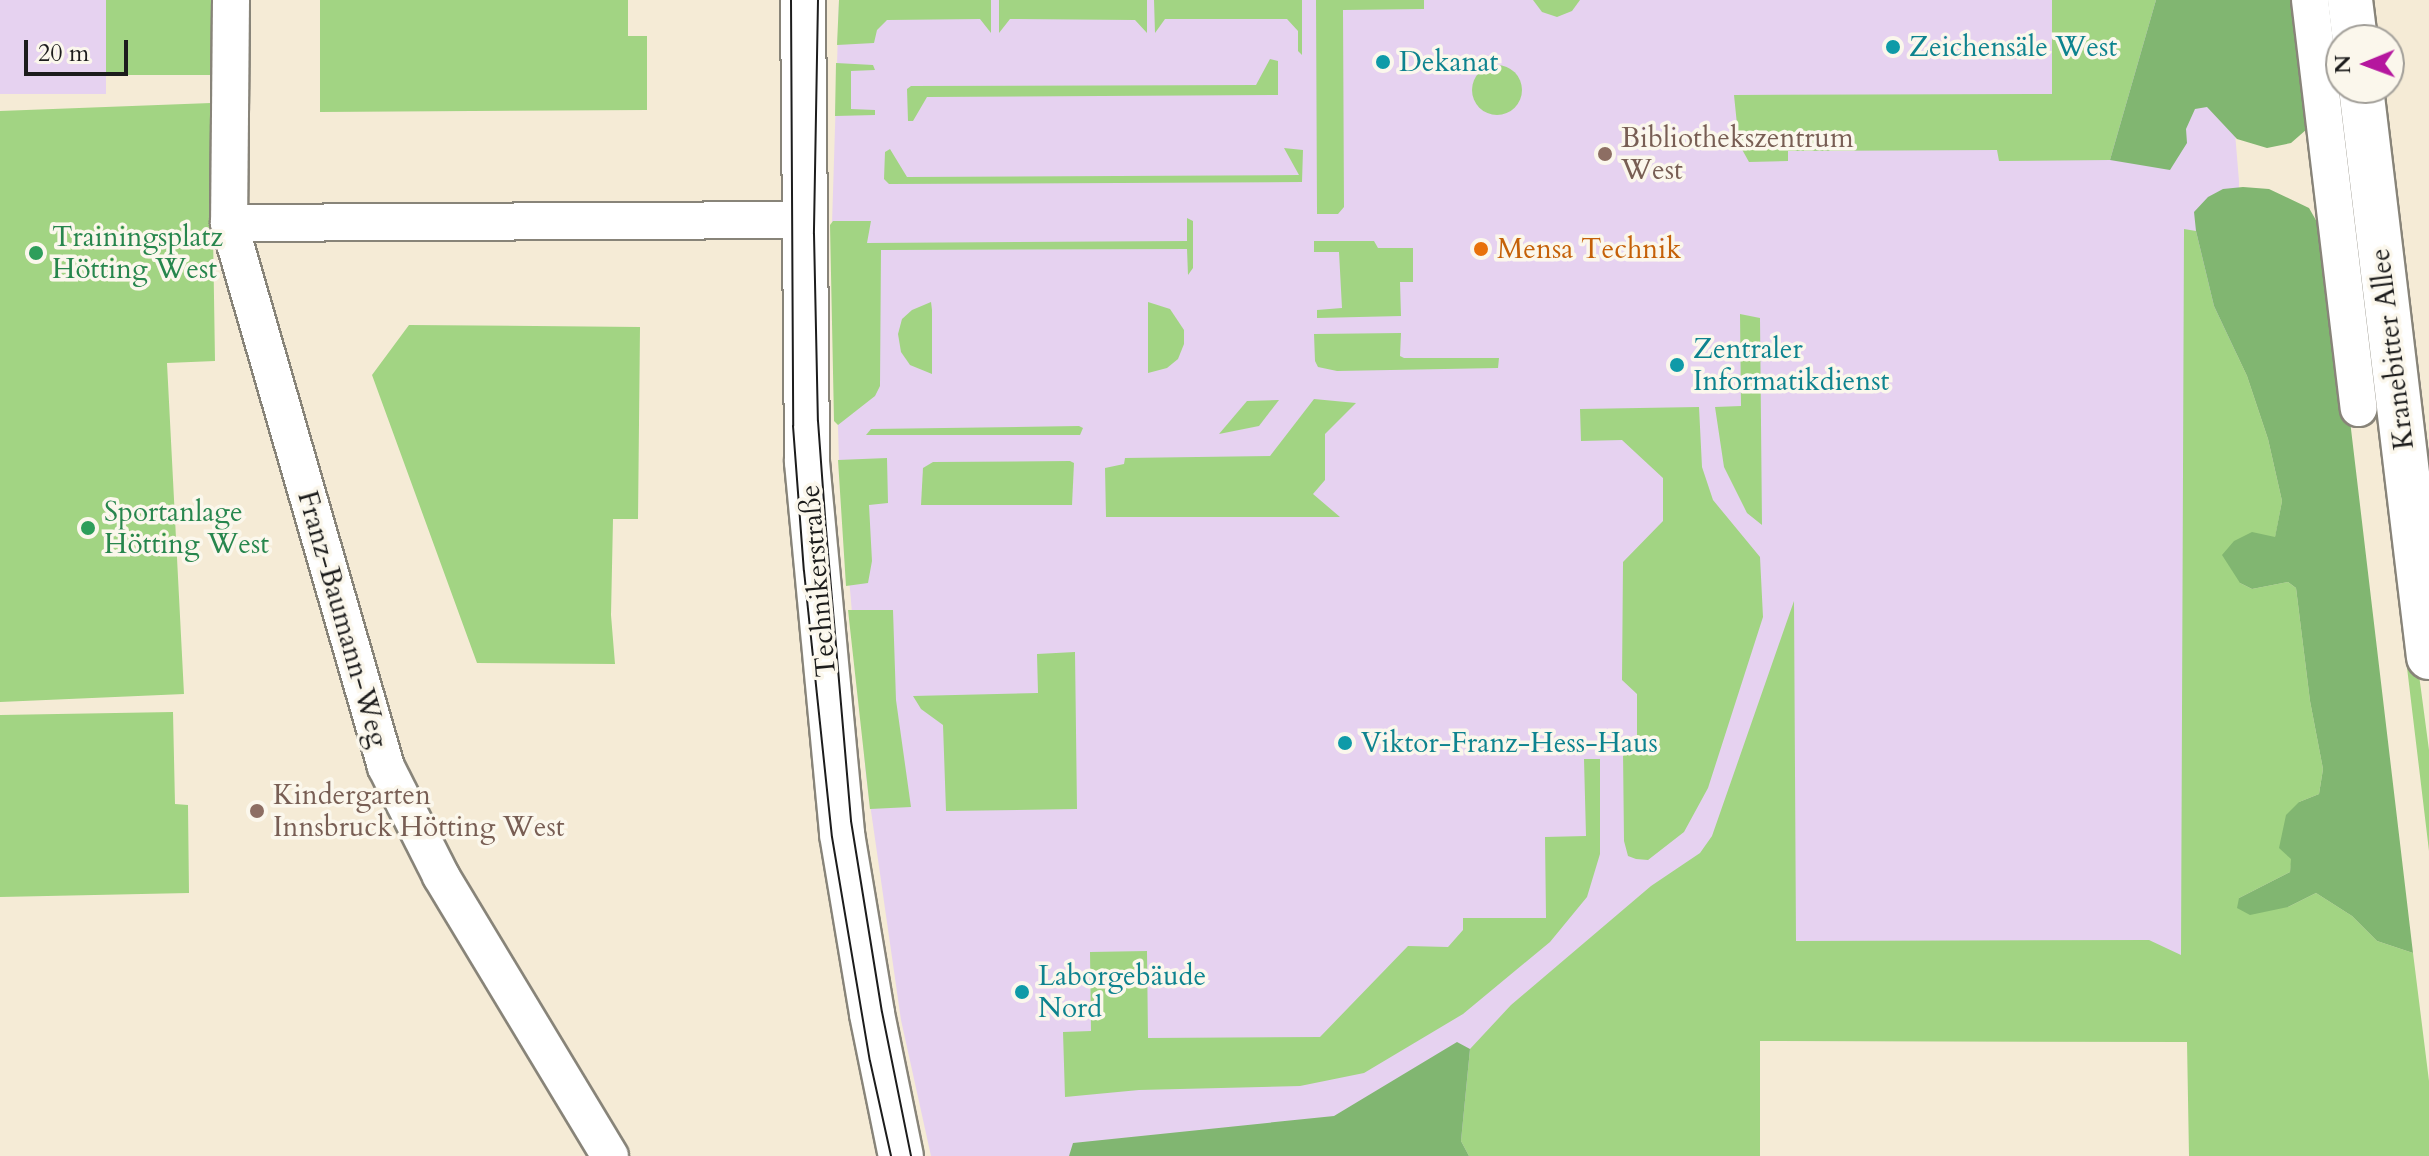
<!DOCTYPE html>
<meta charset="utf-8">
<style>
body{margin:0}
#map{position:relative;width:2429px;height:1156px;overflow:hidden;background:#f5ebd6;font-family:Cardo,serif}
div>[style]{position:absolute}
.built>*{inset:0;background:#e6d2f0;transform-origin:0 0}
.green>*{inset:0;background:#a2d483;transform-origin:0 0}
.round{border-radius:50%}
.forest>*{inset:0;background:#81b671}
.roads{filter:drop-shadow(2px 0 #888479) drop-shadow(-2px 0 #888479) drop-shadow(0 2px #888479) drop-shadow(0 -2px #888479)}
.street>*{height:36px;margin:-18px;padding:0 18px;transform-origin:18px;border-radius:18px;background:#fff}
.secondary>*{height:44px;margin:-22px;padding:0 22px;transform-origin:22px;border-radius:22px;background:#fff}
.primary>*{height:44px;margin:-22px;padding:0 22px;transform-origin:22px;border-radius:22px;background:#fff}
.tram>*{height:2px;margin:-1px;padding:0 1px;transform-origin:1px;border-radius:1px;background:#1c1c1c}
.dots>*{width:22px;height:22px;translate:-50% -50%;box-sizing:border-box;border:4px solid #fbf7ec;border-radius:50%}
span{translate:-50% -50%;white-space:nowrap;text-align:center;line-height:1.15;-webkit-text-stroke:7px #fbf7ec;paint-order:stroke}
.culture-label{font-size:28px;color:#0d838f}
.left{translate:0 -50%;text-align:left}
.education-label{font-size:28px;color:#785e54}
.leisure-label{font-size:28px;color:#27864d}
.food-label{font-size:28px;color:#c56008}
.street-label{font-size:28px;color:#1c1c1c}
.north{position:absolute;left:2325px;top:24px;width:80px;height:80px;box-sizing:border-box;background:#fbf7ec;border:2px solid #a29f99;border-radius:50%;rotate:269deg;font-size:22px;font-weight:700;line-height:32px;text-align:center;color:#1c1c1c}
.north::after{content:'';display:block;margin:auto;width:28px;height:36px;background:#b5179e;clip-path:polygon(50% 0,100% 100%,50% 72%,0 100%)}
.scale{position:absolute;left:24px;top:40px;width:104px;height:36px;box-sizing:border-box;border:4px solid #1c1c1c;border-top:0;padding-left:10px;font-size:24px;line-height:28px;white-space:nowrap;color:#1c1c1c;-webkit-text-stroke:6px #fbf7ec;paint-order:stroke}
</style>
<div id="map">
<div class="built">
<i style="left:0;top:0;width:106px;height:94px"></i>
<i style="clip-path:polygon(839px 0,2224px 0,2239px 181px,2227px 1008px,1759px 986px,1461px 1141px,1469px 1156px,931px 1156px,901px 1020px,866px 776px,839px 461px,832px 224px)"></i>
</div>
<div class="green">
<i style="left:106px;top:0;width:123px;height:75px"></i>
<i style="clip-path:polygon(320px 0,628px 0,628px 36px,647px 36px,647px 110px,320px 112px)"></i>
<i style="clip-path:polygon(839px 0,991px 0,991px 33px,980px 19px,887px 20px,877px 30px,874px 43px,837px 45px)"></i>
<i style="clip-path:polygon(999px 0,1147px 0,1147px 33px,1135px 20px,1010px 19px,999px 33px)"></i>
<i style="clip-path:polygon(1154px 0,1302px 0,1302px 55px,1298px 51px,1298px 31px,1287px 19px,1165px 19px,1155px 33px)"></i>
<i style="clip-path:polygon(1316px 0,1424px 0,1424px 9px,1343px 10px,1344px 207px,1338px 214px,1317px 214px)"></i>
<i style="clip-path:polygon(1533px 0,1580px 0,1572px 11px,1557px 17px,1542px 12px)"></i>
<i style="clip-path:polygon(2052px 0,2156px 0,2110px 160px,1999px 161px,1997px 150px,1788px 151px,1788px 161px,1749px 162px,1739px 144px,1734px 95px,2052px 94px)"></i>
<i style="clip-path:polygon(2327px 0,2339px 0,2341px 88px,2429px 750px,2429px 851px)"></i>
<i style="clip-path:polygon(1270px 59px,1278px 61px,1278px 95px,927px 97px,913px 121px,908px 121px,907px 89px,911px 86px,1256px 85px)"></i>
<i style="clip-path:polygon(836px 63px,873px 65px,875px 70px,851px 71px,851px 109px,875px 110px,875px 115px,835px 116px)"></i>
<i class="round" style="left:1472px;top:65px;width:50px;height:50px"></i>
<i style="clip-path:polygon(211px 103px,215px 361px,167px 363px,184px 694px,0 702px,0 111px)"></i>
<i style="clip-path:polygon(1284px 148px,1303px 150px,1302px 182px,889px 184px,884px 179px,885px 152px,890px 149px,907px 177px,1299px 175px)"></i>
<i style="clip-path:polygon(1187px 218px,1193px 221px,1193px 268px,1188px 275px,1187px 249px,881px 250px,880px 386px,875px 396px,838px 425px,834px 421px,830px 225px,833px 221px,871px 221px,867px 243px,1187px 241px)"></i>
<i style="clip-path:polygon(2184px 229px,2196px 231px,2214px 306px,2247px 376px,2268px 439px,2282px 501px,2275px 538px,2240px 583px,2252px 589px,2288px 582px,2296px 588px,2310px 701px,2323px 769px,2319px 794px,2299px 802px,2290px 872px,2239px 898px,2288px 907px,2316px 893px,2352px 916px,2377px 941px,2413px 953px,2429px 1081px,2429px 1156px,2189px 1156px,2187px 1042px,1760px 1041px,1760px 1156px,1469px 1156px,1461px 1141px,1470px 1049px,1511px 1005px,1651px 886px,1700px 853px,1712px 836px,1794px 601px,1796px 941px,2149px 940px,2181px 955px)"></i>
<i style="clip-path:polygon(1314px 241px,1374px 241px,1378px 248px,1413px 248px,1413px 282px,1400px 282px,1401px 316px,1317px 318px,1317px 310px,1342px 308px,1339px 252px,1314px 252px)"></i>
<i style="clip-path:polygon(931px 302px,932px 310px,932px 374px,910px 365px,901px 352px,898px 334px,902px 319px,912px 310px)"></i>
<i style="clip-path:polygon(1148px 302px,1170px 309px,1184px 330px,1184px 344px,1178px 359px,1167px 368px,1148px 373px)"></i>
<i style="clip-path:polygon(1740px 314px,1760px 318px,1762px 525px,1747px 513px,1724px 467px,1715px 407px,1741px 406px)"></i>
<i style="clip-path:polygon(409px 325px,640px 327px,638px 519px,613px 519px,611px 615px,615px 664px,477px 663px,372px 375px)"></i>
<i style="clip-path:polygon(1401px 333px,1400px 356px,1404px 358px,1499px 358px,1498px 368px,1337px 371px,1318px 367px,1315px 361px,1314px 334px)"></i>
<i style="clip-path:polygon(1314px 399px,1356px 403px,1325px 434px,1325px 480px,1313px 494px,1340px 517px,1106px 517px,1105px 468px,1124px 464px,1125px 458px,1270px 456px)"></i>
<i style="clip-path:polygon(1279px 400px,1259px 426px,1219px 434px,1247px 401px)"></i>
<i style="clip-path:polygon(1699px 407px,1702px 467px,1713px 500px,1760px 557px,1763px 617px,1708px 788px,1684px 832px,1648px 860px,1636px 859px,1628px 856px,1624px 841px,1623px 752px,1637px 738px,1637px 694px,1622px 680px,1623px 562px,1663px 521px,1663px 478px,1622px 440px,1581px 441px,1580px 409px)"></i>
<i style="clip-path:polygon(1079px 426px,1083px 428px,1080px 435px,866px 435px,871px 429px)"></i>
<i style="clip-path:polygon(887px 458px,888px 503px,869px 505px,872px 561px,868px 583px,846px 586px,838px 460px)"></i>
<i style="clip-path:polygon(1070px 461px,1074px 463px,1072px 505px,921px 505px,923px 468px,933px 462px)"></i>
<i style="clip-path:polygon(848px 610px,893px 610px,896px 700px,911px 807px,870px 809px)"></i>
<i style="clip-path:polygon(1075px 652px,1077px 809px,946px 811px,943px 725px,921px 709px,913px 696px,1038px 693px,1037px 654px)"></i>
<i style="clip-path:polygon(173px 712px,175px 804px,188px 805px,189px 893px,0 897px,0 715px)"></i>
<i style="clip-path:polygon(1584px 759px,1600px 759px,1600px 854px,1587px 897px,1550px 942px,1463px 1014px,1364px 1073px,1300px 1086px,1139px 1090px,1065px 1097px,1063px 1032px,1091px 1031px,1090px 952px,1147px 951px,1148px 1038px,1320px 1037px,1408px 946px,1448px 947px,1463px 930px,1463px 918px,1546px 918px,1545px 837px,1586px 836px)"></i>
</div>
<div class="forest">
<i style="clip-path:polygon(2156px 0,2300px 0,2313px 107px,2307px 129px,2291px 143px,2267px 148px,2237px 139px,2207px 107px,2195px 109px,2186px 129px,2187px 143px,2170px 170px,2110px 160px)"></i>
<i style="clip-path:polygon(2243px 187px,2269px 189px,2309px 208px,2329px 243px,2413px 953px,2377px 941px,2352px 916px,2316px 893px,2288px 907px,2250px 915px,2237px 908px,2239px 898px,2290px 872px,2291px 859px,2279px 848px,2286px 815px,2299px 802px,2319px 794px,2323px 769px,2310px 701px,2296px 588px,2288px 582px,2252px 589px,2240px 583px,2222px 555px,2234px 541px,2252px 532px,2275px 537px,2282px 501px,2268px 439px,2247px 376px,2214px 306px,2196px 231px,2194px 212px,2208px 197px,2223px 189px)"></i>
<i style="clip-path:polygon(1457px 1042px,1470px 1049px,1461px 1141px,1469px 1156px,1069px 1156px,1073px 1143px,1334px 1116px)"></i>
</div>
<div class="roads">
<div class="street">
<i style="left:231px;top:0;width:223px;rotate:90.5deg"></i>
<i style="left:229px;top:223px;width:566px;rotate:73.9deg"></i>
<i style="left:386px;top:767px;width:122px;rotate:63.2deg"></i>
<i style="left:441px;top:876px;width:327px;rotate:58.9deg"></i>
<i style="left:2310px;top:0;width:411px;rotate:83.2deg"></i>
<i style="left:229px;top:223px;width:574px;rotate:-0.3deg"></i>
</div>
<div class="secondary">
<i style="left:803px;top:0;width:462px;rotate:89.5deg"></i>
<i style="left:807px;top:462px;width:374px;rotate:84.6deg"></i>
<i style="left:842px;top:834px;width:182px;rotate:80.5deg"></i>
<i style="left:872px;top:1014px;width:145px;rotate:78.5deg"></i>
</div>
<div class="primary">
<i style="left:2350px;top:0;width:40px;rotate:82.9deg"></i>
<i style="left:2361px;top:88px;width:573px;rotate:83.19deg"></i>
</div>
</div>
<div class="tram">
<i style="left:791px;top:0;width:426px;rotate:89.7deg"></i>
<i style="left:793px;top:426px;width:145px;rotate:85.7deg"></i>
<i style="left:804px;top:571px;width:267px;rotate:84deg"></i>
<i style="left:832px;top:837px;width:227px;rotate:80.4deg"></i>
<i style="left:870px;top:1061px;width:97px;rotate:77.5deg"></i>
<i style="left:818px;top:0;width:234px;rotate:91deg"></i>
<i style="left:814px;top:234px;width:187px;rotate:88.8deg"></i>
<i style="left:818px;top:421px;width:108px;rotate:85.8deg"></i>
<i style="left:826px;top:529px;width:293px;rotate:85.1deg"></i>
<i style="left:851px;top:821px;width:193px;rotate:80.8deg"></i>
<i style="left:882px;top:1012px;width:147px;rotate:78.6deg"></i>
</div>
<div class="dots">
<i style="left:1893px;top:47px;background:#0f9aa8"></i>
<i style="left:1383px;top:62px;background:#0f9aa8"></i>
<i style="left:1605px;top:154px;background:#8d6e63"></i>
<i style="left:1481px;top:249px;background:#e8710a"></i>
<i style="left:36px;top:253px;background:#2e9e5b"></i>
<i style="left:1677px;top:365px;background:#0f9aa8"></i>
<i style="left:88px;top:528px;background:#2e9e5b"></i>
<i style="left:1345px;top:743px;background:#0f9aa8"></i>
<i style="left:257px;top:811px;background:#8d6e63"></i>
<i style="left:1022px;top:992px;background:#0f9aa8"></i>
</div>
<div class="culture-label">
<span class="left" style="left:1909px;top:47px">Zeichensäle West</span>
<span class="left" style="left:1399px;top:62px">Dekanat</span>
<span class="left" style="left:1693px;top:365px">Zentraler<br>Informatikdienst</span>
<span class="left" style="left:1361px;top:743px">Viktor-Franz-Hess-Haus</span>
<span class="left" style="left:1038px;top:992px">Laborgebäude<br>Nord</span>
</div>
<div class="education-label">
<span class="left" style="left:1621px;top:154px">Bibliothekszentrum<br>West</span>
<span class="left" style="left:273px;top:811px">Kindergarten<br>Innsbruck Hötting West</span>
</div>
<div class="leisure-label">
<span class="left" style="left:52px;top:253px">Trainingsplatz<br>Hötting West</span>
<span class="left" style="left:104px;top:528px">Sportanlage<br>Hötting West</span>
</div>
<div class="food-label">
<span class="left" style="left:1497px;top:249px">Mensa Technik</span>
</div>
<div class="street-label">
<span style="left:2392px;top:349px;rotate:-97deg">Kranebitter Allee</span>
<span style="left:818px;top:581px;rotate:-95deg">Technikerstraße</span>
<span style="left:343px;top:619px;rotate:74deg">Franz-Baumann-Weg</span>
</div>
<div class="north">N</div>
<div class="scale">20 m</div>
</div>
